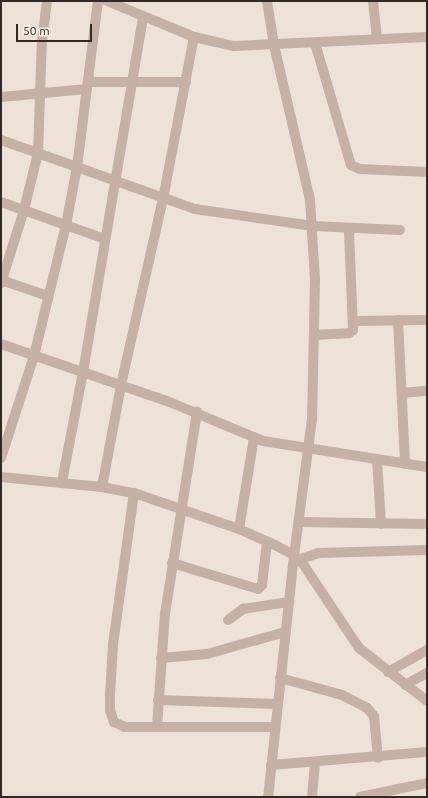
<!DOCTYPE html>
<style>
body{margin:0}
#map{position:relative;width:428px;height:798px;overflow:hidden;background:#eee2d8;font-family:Ubuntu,sans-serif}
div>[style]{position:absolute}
.minor>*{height:10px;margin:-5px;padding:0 5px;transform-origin:5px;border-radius:5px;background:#c5b1a6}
span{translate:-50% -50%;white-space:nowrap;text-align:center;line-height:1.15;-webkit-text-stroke:3px #f7ece4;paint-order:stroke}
.frame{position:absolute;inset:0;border:2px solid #322826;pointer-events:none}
.scale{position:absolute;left:16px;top:24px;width:76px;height:18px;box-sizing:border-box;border:2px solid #322826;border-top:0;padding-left:5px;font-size:12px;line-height:14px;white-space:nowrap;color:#322826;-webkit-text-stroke:3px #f7ece4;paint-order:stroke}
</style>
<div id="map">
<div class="minor">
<i style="left:107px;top:1px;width:94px;rotate:22.5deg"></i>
<i style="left:194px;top:37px;width:41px;rotate:12.7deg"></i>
<i style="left:234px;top:46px;width:193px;rotate:-2.7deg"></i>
<i style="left:267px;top:1px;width:45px;rotate:81deg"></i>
<i style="left:274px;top:45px;width:159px;rotate:76.9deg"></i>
<i style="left:310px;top:200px;width:79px;rotate:86.4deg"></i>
<i style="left:315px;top:279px;width:140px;rotate:91.2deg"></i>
<i style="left:312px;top:419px;width:137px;rotate:97.5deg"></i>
<i style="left:294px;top:555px;width:243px;rotate:96.1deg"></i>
<i style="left:373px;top:1px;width:38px;rotate:84deg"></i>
<i style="left:315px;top:43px;width:127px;rotate:73.6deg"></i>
<i style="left:351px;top:165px;width:10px;rotate:24deg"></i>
<i style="left:360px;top:169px;width:67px;rotate:2.6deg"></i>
<i style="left:88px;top:82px;width:98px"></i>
<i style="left:1px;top:97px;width:86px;rotate:-5.3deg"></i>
<i style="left:1px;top:140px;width:206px;rotate:19.6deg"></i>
<i style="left:195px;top:209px;width:119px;rotate:8.2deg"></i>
<i style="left:313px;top:226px;width:87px;rotate:2.6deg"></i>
<i style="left:1px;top:202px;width:110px;rotate:19.6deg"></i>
<i style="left:1px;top:280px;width:50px;rotate:18.8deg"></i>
<i style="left:1px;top:283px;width:77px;rotate:-72.5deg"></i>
<i style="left:24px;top:210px;width:59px;rotate:-76.2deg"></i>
<i style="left:38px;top:153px;width:112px;rotate:-88deg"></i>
<i style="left:42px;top:41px;width:40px;rotate:-82.9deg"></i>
<i style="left:398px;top:320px;width:144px;rotate:87.2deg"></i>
<i style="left:353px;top:321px;width:74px;rotate:-0.8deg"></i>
<i style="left:314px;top:335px;width:35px;rotate:-3deg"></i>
<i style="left:349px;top:333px;width:5px;rotate:-37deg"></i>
<i style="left:353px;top:330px;width:101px;rotate:-92.3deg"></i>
<i style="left:1px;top:344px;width:176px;rotate:19deg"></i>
<i style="left:167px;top:401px;width:104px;rotate:22.6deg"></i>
<i style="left:263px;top:441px;width:166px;rotate:9deg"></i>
<i style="left:402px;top:393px;width:25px;rotate:-5deg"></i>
<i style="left:1px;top:458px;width:107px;rotate:-72.1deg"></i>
<i style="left:34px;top:356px;width:135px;rotate:-76.3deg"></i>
<i style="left:66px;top:225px;width:59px;rotate:-79.3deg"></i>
<i style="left:77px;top:167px;width:167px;rotate:-82.8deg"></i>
<i style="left:377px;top:459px;width:65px;rotate:86.5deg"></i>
<i style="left:1px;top:477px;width:101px;rotate:5.7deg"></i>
<i style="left:102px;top:487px;width:33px;rotate:11deg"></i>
<i style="left:134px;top:493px;width:111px;rotate:18.9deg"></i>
<i style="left:239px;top:529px;width:39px;rotate:24deg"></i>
<i style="left:275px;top:545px;width:21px;rotate:28deg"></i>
<i style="left:294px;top:555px;width:13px;rotate:45deg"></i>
<i style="left:303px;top:564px;width:101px;rotate:56.3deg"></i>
<i style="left:359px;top:648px;width:86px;rotate:37.9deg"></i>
<i style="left:62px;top:482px;width:112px;rotate:-79.2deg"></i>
<i style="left:83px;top:372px;width:360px;rotate:-80.4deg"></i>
<i style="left:102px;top:487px;width:104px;rotate:-79.4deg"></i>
<i style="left:121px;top:385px;width:191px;rotate:-77.3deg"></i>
<i style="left:163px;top:199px;width:165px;rotate:-79.2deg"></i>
<i style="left:134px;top:493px;width:153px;rotate:97.9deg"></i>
<i style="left:113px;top:645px;width:51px;rotate:93.4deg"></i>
<i style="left:110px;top:696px;width:14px;rotate:90deg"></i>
<i style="left:110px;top:710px;width:13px;rotate:72deg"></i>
<i style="left:114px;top:722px;width:12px;rotate:24deg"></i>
<i style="left:125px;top:727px;width:150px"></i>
<i style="left:299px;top:522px;width:128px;rotate:0.9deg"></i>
<i style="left:239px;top:529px;width:93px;rotate:-80.7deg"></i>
<i style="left:298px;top:560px;width:21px;rotate:-19deg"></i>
<i style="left:318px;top:553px;width:109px;rotate:-1.6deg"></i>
<i style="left:172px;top:563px;width:90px;rotate:16.8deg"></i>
<i style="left:258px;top:589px;width:6px;rotate:-45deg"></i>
<i style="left:262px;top:585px;width:43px;rotate:-83.4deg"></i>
<i style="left:228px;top:620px;width:19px;rotate:-36deg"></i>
<i style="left:243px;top:609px;width:47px;rotate:-8.7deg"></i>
<i style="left:161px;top:658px;width:46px;rotate:-5deg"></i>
<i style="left:207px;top:654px;width:81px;rotate:-15.8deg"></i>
<i style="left:388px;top:672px;width:45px;rotate:-29.4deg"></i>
<i style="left:280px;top:678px;width:64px;rotate:15.3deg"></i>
<i style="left:342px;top:695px;width:28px;rotate:27deg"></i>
<i style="left:367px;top:708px;width:11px;rotate:49deg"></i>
<i style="left:374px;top:716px;width:42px;rotate:84.6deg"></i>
<i style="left:405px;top:685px;width:25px;rotate:-29deg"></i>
<i style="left:158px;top:700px;width:120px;rotate:1.9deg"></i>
<i style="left:157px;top:727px;width:113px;rotate:-86deg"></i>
<i style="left:165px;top:614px;width:205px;rotate:-81deg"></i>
<i style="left:271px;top:765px;width:157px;rotate:-4.8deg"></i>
<i style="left:312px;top:797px;width:35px;rotate:-85deg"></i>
<i style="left:360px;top:797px;width:68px;rotate:-11.8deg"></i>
</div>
<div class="frame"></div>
<div class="scale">50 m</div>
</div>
